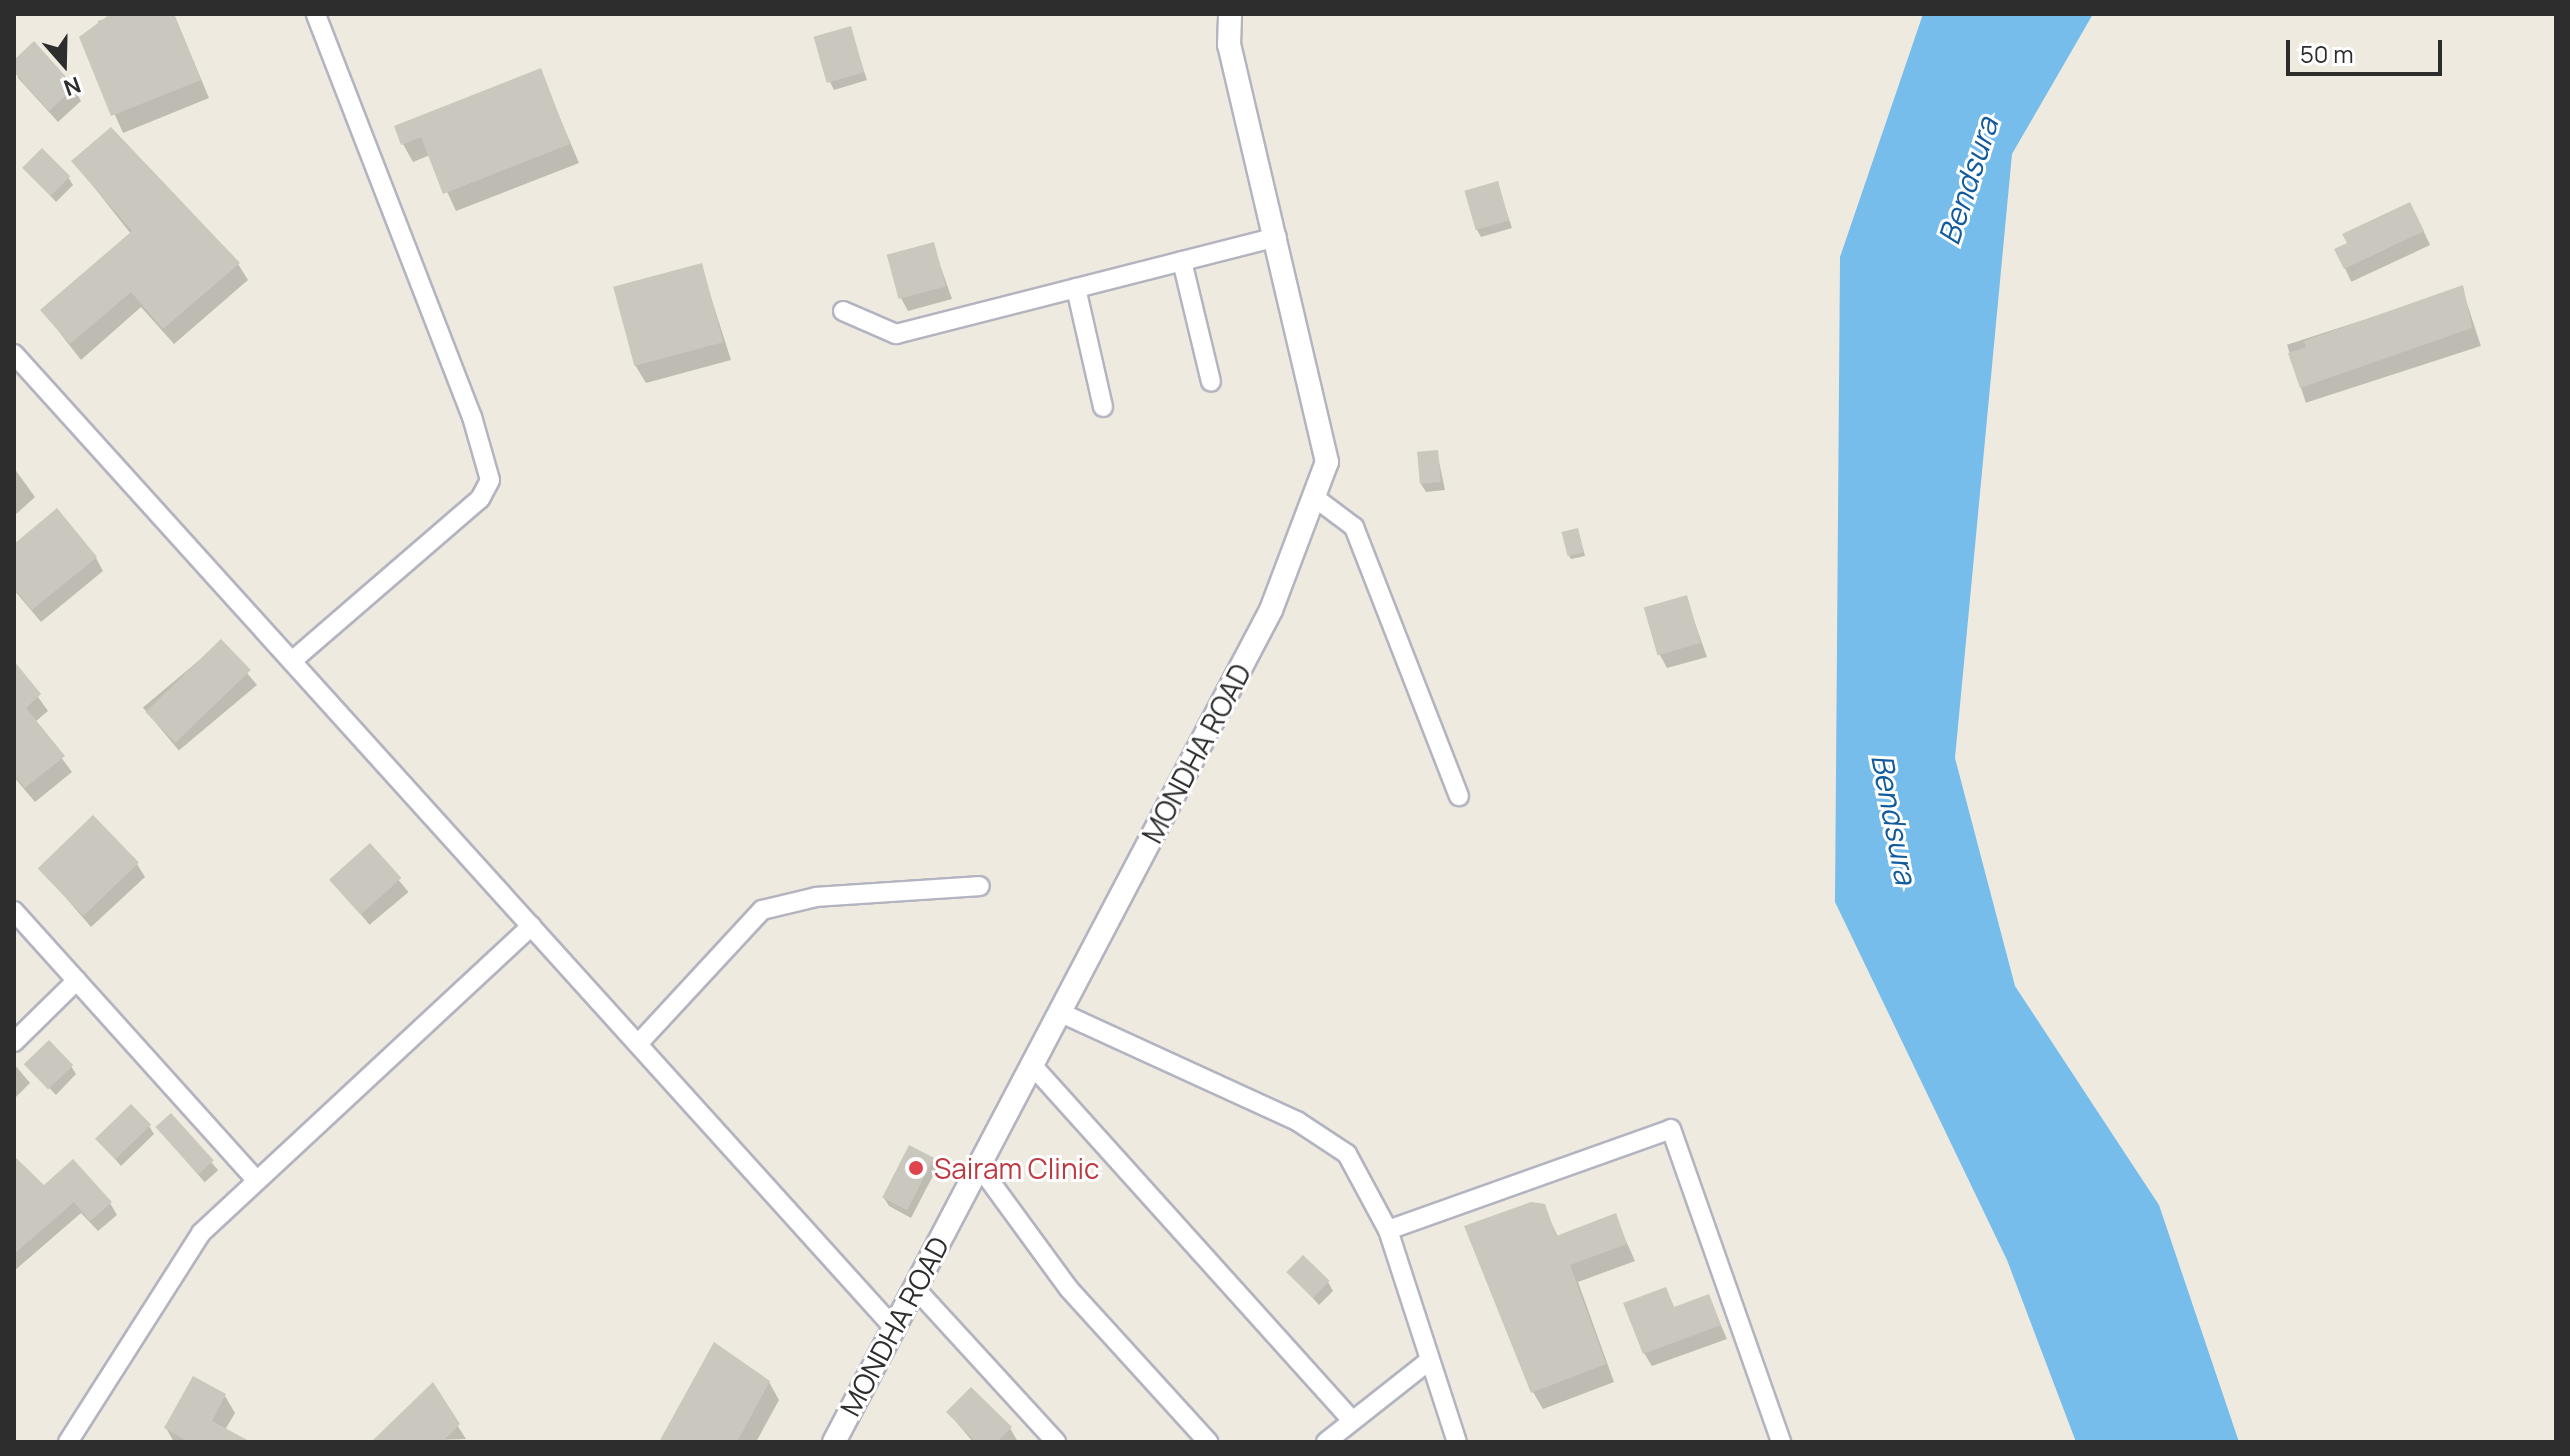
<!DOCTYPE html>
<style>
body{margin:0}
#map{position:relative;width:2570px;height:1456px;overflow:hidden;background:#eeeae0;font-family:Manrope,sans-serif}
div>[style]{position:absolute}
.water>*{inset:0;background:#77bdec}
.shadow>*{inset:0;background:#0003;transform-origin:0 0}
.building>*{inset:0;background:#cac8be;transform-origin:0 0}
.roads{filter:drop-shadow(2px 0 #b3b4c0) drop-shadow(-2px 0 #b3b4c0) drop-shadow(0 2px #b3b4c0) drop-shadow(0 -2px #b3b4c0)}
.minor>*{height:18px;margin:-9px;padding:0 9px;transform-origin:9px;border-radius:9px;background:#fff}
.tertiary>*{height:22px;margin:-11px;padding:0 11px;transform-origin:11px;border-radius:11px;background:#fff}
.dots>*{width:22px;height:22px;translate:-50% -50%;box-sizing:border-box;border:4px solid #fff;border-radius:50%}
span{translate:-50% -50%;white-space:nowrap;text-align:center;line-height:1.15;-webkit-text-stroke:6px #fff;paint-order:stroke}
.street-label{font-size:28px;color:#2d2d2d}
.health-label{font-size:28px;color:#be3a42}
.left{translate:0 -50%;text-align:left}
.water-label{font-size:30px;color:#115a9d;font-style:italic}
.frame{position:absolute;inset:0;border:16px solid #2d2d2d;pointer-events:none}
.north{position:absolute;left:24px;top:24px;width:80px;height:80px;-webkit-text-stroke:6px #fff;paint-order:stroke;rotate:160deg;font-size:22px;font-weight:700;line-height:32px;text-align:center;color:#2d2d2d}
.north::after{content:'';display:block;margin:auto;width:28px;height:36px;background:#2d2d2d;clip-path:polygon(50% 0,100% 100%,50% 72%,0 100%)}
.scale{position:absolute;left:2286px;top:40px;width:156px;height:36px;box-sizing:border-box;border:4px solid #2d2d2d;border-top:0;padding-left:10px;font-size:24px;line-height:28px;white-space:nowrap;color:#2d2d2d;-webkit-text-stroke:6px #fff;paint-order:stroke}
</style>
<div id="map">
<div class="water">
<i style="clip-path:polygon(1923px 14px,2093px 14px,2012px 154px,1955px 758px,2015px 986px,2159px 1205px,2239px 1442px,2076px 1442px,2007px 1260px,1835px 902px,1840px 257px)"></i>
</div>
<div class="shadow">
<i style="clip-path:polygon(124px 14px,174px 14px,209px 98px,123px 133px,81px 38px,101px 30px,98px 21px)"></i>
<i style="clip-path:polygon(850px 29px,867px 80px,834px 90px,830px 82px)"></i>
<i style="clip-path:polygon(14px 62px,74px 88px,81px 101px,58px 122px,18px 78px)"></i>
<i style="clip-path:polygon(540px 71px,579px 163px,456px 211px,430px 155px,413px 162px,403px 144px)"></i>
<i style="clip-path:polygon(74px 162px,238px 264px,248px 280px,174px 344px,141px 307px,81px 360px,42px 310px,131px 234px)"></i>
<i style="clip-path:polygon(25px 168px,68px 177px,73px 185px,56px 202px)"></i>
<i style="clip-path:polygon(1497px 184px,1512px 228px,1481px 237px,1476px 228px)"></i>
<i style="left:2417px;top:217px;width:31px;height:87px;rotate:65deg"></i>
<i style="clip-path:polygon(933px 245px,952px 299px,908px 311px,901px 298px)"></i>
<i style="clip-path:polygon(701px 266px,731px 360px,646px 383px,635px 365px)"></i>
<i style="left:2462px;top:288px;width:61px;height:184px;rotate:72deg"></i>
<i style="clip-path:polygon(1437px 452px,1445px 490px,1426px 492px,1421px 484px)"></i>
<i style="clip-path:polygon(14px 468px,35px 497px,14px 516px)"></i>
<i style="clip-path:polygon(1579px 534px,1585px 556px,1571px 559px,1569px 556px)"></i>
<i style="clip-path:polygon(14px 546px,96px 558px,103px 571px,41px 622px,14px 590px)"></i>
<i style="clip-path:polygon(1686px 598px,1707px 657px,1667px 668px,1660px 655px)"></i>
<i style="left:221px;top:642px;width:56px;height:102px;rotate:50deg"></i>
<i style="clip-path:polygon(18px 669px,48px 711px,35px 722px,72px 772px,35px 802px,14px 777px)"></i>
<i style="left:370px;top:846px;width:60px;height:51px;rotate:50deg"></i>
<i style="clip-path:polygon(137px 864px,145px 877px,91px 927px,40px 868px)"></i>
<i style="clip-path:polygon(14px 1064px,30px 1083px,14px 1099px)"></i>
<i style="clip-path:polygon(27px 1065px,71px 1066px,76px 1074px,56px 1095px)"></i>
<i style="left:171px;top:1116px;width:72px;height:18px;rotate:49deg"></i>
<i style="clip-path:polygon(149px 1126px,154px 1134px,121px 1166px,98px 1139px)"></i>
<i style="clip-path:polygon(14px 1158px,44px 1188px,110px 1203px,117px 1215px,98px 1231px,81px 1213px,14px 1271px)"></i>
<i style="clip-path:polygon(932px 1160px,937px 1168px,911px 1218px,889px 1206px,884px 1198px)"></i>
<i style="clip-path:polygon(1543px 1205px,1558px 1237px,1615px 1216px,1635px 1261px,1578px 1282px,1614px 1382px,1543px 1409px,1533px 1392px)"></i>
<i style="clip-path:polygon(1289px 1272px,1328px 1282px,1333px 1291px,1319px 1305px)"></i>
<i style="clip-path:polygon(1666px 1290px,1675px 1309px,1708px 1296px,1727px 1339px,1652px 1366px,1644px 1353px)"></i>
<i style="clip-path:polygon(769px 1382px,779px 1400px,756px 1442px,661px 1442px)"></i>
<i style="clip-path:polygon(432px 1386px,466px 1439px,377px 1442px)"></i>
<i style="clip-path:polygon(225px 1396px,235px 1413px,225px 1430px,247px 1442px,174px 1442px,166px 1428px)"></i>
<i style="clip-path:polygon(948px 1412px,1010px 1428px,1018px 1442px,973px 1442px)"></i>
</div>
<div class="building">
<i style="clip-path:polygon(110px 14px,174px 14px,201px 80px,111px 116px,79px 37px)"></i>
<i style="left:851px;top:26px;width:48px;height:39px;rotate:74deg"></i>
<i style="clip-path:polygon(34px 41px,75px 87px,49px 111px,14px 72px,14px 60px)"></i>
<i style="clip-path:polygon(541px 68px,570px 144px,443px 194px,421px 137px,401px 145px,394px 126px)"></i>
<i style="clip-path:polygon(111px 127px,240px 263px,163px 329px,131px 292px,70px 344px,40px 310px,132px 231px,71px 161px)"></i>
<i style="left:42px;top:148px;width:40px;height:28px;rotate:45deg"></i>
<i style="left:1498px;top:181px;width:41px;height:35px;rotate:74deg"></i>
<i style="clip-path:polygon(2410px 202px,2424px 231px,2344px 269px,2334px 249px,2347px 243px,2342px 234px)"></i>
<i style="left:934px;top:242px;width:46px;height:49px;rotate:75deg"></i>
<i style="left:702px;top:263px;width:82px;height:92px;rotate:75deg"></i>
<i style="clip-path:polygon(2463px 285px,2472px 328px,2300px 388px,2288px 353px,2306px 347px,2304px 341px)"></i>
<i style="left:1438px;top:450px;width:32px;height:21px;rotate:85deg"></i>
<i style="clip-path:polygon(57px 508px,97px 557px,32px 610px,14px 588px,14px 544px)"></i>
<i style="left:1578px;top:528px;width:25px;height:17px;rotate:76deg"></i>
<i style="left:1687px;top:595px;width:50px;height:45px;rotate:74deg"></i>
<i style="left:221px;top:639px;width:43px;height:105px;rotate:46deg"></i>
<i style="clip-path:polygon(14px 661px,41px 694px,26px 708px,65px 756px,25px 788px,14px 775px)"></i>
<i style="left:93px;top:815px;width:66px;height:77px;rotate:46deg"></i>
<i style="left:370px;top:843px;width:47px;height:55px;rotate:48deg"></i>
<i style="left:49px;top:1040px;width:35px;height:35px;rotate:46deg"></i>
<i style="left:131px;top:1104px;width:29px;height:50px;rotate:46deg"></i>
<i style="left:171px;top:1113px;width:64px;height:21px;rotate:48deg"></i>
<i style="left:909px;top:1145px;width:28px;height:59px;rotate:27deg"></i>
<i style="clip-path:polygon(14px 1156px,44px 1185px,73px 1159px,112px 1202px,90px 1221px,74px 1202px,14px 1254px)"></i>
<i style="clip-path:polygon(1531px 1202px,1545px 1204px,1556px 1236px,1616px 1213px,1627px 1244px,1570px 1265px,1606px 1364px,1531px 1393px,1464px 1226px)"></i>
<i style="left:1303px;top:1255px;width:37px;height:24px;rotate:44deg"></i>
<i style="clip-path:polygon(1666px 1287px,1674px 1307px,1709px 1294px,1721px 1325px,1643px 1354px,1623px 1303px)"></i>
<i style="clip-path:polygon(714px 1342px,770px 1381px,737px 1442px,659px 1442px)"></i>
<i style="clip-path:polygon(193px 1376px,226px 1394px,212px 1421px,251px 1442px,189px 1442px,164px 1428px)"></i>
<i style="clip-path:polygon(433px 1382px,460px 1424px,442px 1442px,371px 1442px)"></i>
<i style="clip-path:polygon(971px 1387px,1012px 1427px,997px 1442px,976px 1442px,946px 1412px)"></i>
</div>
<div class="roads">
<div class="minor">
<i style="left:1182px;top:261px;width:124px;rotate:76.5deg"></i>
<i style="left:1076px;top:288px;width:122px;rotate:77.2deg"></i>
<i style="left:843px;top:311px;width:58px;rotate:23.5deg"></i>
<i style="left:896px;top:334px;width:393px;rotate:-14.3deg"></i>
<i style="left:14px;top:354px;width:1313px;rotate:47.9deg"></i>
<i style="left:1314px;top:497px;width:50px;rotate:36.9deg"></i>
<i style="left:1354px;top:527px;width:289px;rotate:68.7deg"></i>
<i style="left:292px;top:661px;width:248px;rotate:-40.8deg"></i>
<i style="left:480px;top:499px;width:21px;rotate:-62deg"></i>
<i style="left:490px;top:480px;width:66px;rotate:-105.9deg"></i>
<i style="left:472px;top:417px;width:432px;rotate:-111.2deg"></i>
<i style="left:14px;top:911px;width:363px;rotate:48deg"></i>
<i style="left:1059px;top:1012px;width:262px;rotate:24.6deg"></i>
<i style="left:1297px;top:1121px;width:60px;rotate:33.4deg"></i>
<i style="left:1347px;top:1154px;width:86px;rotate:61.7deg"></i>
<i style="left:1388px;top:1230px;width:300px;rotate:-19.6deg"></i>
<i style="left:1671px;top:1129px;width:332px;rotate:70.6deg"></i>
<i style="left:14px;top:1042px;width:88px;rotate:-44.5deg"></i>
<i style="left:638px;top:1044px;width:183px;rotate:-47.2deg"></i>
<i style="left:762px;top:910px;width:56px;rotate:-13.5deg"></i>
<i style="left:816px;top:897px;width:164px;rotate:-3.8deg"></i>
<i style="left:1032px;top:1065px;width:478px;rotate:48deg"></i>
<i style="left:979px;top:1166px;width:152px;rotate:53.8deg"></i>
<i style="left:1069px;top:1289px;width:207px;rotate:47.7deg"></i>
<i style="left:1388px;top:1230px;width:223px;rotate:72deg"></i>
<i style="left:915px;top:1288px;width:209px;rotate:47.5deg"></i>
<i style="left:68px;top:1442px;width:248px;rotate:-57.5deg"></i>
<i style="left:201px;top:1233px;width:451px;rotate:-42.9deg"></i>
<i style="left:1326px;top:1442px;width:132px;rotate:-38.3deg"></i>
</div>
<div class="tertiary">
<i style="left:834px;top:1442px;width:940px;rotate:-62.29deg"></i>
<i style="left:1271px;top:610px;width:158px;rotate:-69.3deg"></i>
<i style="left:1327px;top:462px;width:428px;rotate:-103.2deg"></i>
<i style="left:1229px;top:45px;width:31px;rotate:-88deg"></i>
</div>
</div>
<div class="dots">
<i style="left:916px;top:1168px;background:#e0444e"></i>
</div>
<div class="street-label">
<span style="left:1196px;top:753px;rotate:-62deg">MONDHA ROAD</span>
<span style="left:894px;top:1326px;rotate:-62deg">MONDHA ROAD</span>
</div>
<div class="health-label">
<span class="left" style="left:934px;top:1168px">Sairam Clinic</span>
</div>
<div class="water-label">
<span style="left:1968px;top:181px;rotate:-72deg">Bendsura</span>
<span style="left:1894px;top:819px;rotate:79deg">Bendsura</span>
</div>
<div class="frame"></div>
<div class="north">N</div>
<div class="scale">50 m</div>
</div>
